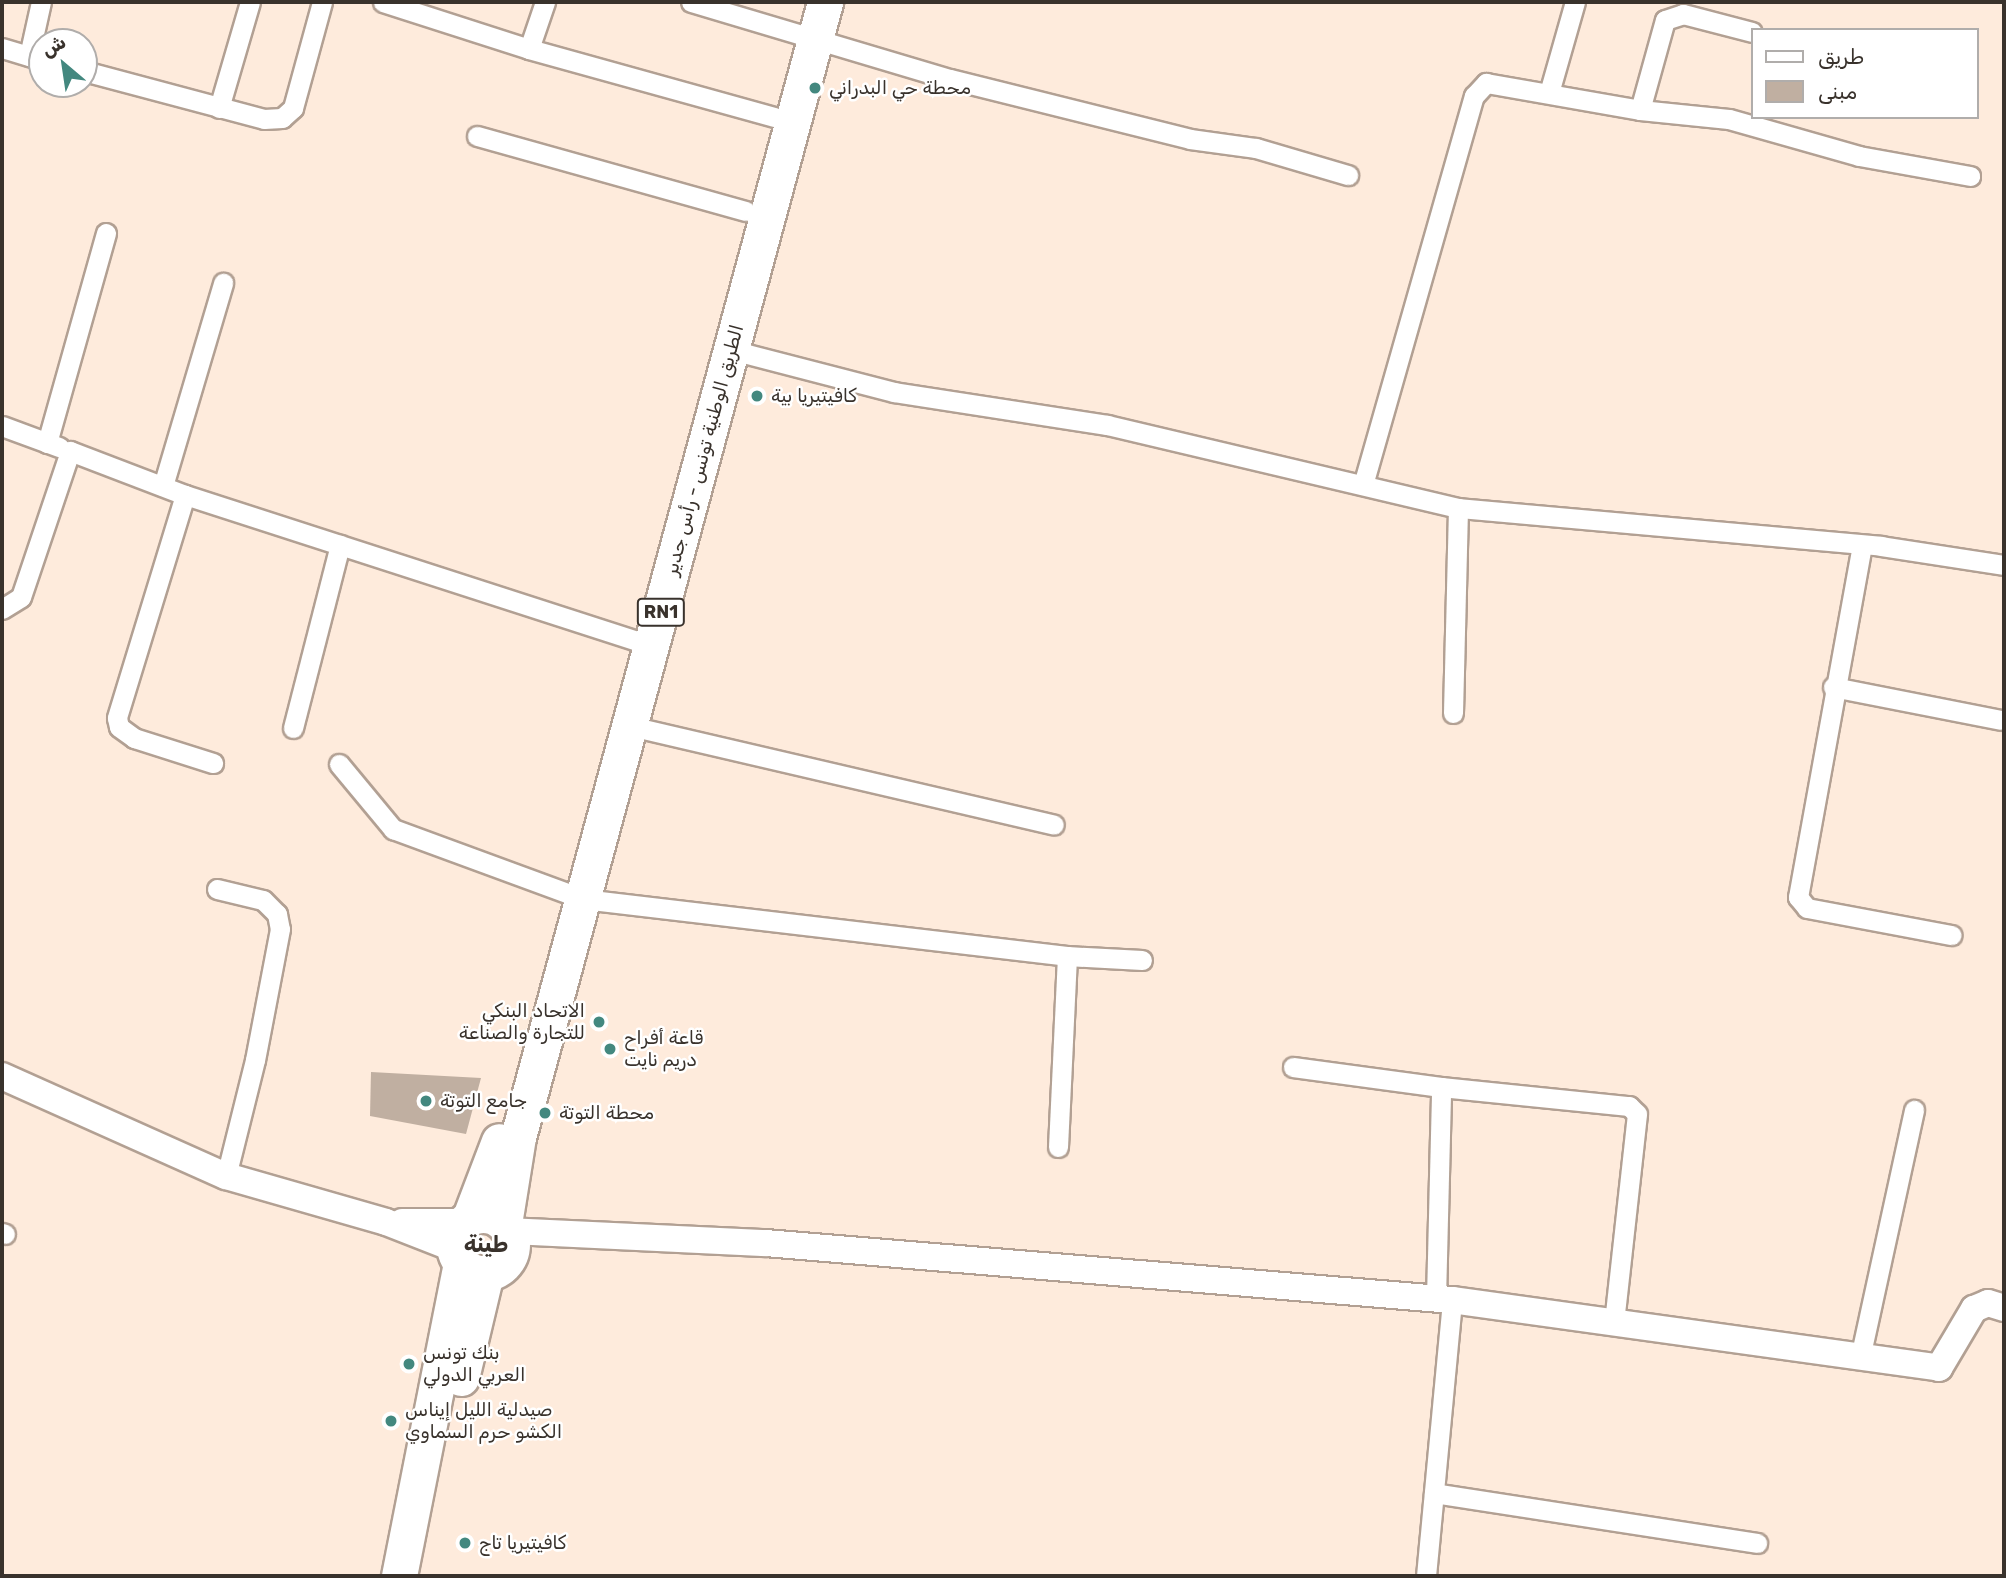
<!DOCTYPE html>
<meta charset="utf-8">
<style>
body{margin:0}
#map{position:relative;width:2006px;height:1578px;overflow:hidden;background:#feebdc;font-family:Rubik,"Noto Naskh Arabic",sans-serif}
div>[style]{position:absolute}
.building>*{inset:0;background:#c0afa1}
.roads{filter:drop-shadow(2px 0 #b2a093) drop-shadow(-2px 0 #b2a093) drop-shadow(0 2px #b2a093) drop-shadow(0 -2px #b2a093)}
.street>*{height:19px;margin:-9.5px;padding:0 9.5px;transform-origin:9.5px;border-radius:9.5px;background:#fff}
.secondary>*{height:26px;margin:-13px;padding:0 13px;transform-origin:13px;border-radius:13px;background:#fff}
.highway>*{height:35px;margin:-17.5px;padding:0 17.5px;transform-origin:17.5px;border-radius:17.5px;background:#fff}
.highway>.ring{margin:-17.5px;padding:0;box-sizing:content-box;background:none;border:35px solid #fff;border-radius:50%}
.dots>*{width:19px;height:19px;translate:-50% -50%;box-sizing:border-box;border:4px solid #fff;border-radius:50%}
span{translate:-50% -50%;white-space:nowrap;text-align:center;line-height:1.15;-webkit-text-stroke:5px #fff;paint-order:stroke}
.shield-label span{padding:2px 5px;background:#fff;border:2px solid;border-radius:5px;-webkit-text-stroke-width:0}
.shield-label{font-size:18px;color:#39322c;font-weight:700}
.poi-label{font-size:19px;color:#39322c}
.left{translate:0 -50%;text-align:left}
.right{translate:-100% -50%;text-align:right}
.street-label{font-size:19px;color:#39322c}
.quarter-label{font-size:23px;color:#39322c;font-weight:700}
.frame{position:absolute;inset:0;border:4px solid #39322c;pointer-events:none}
.legend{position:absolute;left:1751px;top:28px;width:228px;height:91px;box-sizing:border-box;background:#fff;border:2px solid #b0adab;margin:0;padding:9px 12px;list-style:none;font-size:21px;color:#39322c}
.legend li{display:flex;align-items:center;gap:14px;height:35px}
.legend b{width:35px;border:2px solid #b0adab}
.north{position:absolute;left:28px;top:28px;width:70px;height:70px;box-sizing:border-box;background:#fff;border:2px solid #b0adab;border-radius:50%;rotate:331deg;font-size:19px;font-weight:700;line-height:28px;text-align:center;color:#39322c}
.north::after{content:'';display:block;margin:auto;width:24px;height:32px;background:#43887f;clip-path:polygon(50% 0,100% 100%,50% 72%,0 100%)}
</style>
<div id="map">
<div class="building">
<i style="clip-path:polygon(371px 1072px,481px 1078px,466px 1134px,370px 1116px)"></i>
</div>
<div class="roads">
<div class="street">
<i style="left:383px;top:2px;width:153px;rotate:17.8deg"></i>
<i style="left:529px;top:49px;width:255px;rotate:15.5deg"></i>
<i style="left:691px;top:2px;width:270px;rotate:16.6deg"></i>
<i style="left:950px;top:79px;width:247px;rotate:14deg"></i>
<i style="left:1190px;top:139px;width:67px;rotate:7.8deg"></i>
<i style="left:1256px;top:148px;width:96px;rotate:16.4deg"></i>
<i style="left:2px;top:48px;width:42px;rotate:16.7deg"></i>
<i style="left:529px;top:49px;width:50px;rotate:-71.2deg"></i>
<i style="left:29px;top:56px;width:55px;rotate:-77.5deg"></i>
<i style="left:84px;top:71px;width:186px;rotate:14.9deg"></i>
<i style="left:264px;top:119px;width:18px;rotate:-3deg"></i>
<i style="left:282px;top:118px;width:15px;rotate:-42deg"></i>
<i style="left:293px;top:108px;width:110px;rotate:-74.7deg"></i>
<i style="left:1549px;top:93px;width:95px;rotate:-74.1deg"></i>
<i style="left:219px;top:108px;width:110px;rotate:-73.7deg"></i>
<i style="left:1640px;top:110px;width:93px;rotate:-74.5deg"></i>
<i style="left:1665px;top:20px;width:19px;rotate:-18deg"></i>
<i style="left:1683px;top:14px;width:71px;rotate:14.6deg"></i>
<i style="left:477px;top:136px;width:279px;rotate:15.6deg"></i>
<i style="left:724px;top:348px;width:176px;rotate:14.5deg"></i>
<i style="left:894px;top:392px;width:216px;rotate:8.8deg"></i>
<i style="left:1107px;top:425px;width:361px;rotate:13.3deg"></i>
<i style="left:1458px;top:508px;width:425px;rotate:5.1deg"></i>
<i style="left:1881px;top:546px;width:124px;rotate:8.8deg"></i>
<i style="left:2px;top:426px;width:61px;rotate:20.2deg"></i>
<i style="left:47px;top:443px;width:218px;rotate:-74.3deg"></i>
<i style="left:1363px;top:485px;width:405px;rotate:-74.1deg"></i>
<i style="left:1474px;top:96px;width:18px;rotate:-47deg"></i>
<i style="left:1486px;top:83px;width:156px;rotate:9.9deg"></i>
<i style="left:1640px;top:110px;width:89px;rotate:5.8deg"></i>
<i style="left:1729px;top:119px;width:135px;rotate:15.9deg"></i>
<i style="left:1859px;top:156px;width:113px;rotate:10.2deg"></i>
<i style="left:163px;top:486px;width:212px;rotate:-73.5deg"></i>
<i style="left:185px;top:495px;width:233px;rotate:107deg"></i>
<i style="left:117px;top:718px;width:9px;rotate:77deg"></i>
<i style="left:119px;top:727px;width:19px;rotate:36deg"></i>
<i style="left:134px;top:738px;width:83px;rotate:17.6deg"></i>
<i style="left:1862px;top:545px;width:358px;rotate:100.3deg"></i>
<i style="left:1798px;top:897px;width:14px;rotate:51deg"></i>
<i style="left:1807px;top:908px;width:147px;rotate:10.6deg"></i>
<i style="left:2px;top:609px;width:22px;rotate:-32deg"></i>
<i style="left:21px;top:597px;width:154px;rotate:-71.4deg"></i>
<i style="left:70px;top:451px;width:123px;rotate:20.9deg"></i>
<i style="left:185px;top:495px;width:491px;rotate:17.9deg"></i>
<i style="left:1833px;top:687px;width:171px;rotate:11.1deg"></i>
<i style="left:1453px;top:713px;width:205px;rotate:-88.6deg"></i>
<i style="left:630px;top:726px;width:435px;rotate:13.1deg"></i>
<i style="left:293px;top:728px;width:189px;rotate:-75.6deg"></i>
<i style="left:339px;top:764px;width:85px;rotate:50.3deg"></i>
<i style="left:393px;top:829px;width:202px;rotate:20.2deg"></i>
<i style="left:583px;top:899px;width:487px;rotate:6.7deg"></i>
<i style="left:1067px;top:956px;width:75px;rotate:3.1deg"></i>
<i style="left:217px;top:889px;width:47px;rotate:13.4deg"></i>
<i style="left:263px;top:900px;width:20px;rotate:45deg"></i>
<i style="left:277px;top:914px;width:15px;rotate:79deg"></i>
<i style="left:280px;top:929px;width:133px;rotate:100.8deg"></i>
<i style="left:255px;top:1060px;width:120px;rotate:104deg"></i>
<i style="left:1293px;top:1067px;width:149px;rotate:7.7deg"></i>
<i style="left:1058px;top:1147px;width:191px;rotate:-87.3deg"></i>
<i style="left:2px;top:1233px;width:3px;rotate:18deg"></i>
<i style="left:1436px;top:1299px;width:212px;rotate:-88.6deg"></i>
<i style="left:1441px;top:1087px;width:189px;rotate:5.8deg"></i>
<i style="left:1629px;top:1106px;width:11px;rotate:45deg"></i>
<i style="left:1637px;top:1114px;width:211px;rotate:96.3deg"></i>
<i style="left:1860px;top:1358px;width:254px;rotate:-77.7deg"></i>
<i style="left:1434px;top:1493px;width:327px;rotate:8.8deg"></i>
<i style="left:1426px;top:1576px;width:277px;rotate:-84.6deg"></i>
</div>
<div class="secondary">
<i style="left:2px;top:1076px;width:245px;rotate:24.1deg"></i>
<i style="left:226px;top:1176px;width:166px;rotate:16deg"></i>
<i style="left:386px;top:1222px;width:72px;rotate:21.2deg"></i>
<i style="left:402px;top:1222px;width:60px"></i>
<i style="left:509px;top:1231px;width:256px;rotate:2.7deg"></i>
<i style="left:765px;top:1243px;width:689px;rotate:4.74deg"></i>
<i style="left:1452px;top:1300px;width:492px;rotate:7.9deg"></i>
<i style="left:1939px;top:1368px;width:69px;rotate:-59.3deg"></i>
<i style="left:1974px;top:1309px;width:15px;rotate:-23deg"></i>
<i style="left:1988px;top:1303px;width:17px;rotate:17deg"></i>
</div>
<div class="highway">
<i class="ring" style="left:454px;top:1215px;width:23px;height:23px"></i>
<i style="left:470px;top:1217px;width:81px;rotate:-69.1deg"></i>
<i style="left:504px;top:1224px;width:88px;rotate:-80.9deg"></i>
<i style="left:518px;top:1137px;width:1176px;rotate:-74.86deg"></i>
<i style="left:461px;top:1378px;width:108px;rotate:-76.6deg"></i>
<i style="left:399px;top:1576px;width:318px;rotate:-78.8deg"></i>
</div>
</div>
<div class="dots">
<i style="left:815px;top:88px;background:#43887f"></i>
<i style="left:757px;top:396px;background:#43887f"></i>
<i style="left:599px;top:1022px;background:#43887f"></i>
<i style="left:610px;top:1049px;background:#43887f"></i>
<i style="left:426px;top:1101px;background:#43887f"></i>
<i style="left:545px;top:1113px;background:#43887f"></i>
<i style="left:409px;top:1364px;background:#43887f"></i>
<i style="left:391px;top:1421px;background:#43887f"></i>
<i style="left:465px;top:1543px;background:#43887f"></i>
</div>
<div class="shield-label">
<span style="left:661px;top:612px">RN1</span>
</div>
<div class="poi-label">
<span class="left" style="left:829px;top:88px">محطة حي البدراني</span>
<span class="left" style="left:771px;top:396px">كافيتيريا بية</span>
<span class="right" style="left:585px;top:1022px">الاتحاد البنكي<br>للتجارة والصناعة</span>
<span class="left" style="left:624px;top:1049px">قاعة أفراح<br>دريم نايت</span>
<span class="left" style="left:440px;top:1101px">جامع التوتة</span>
<span class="left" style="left:559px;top:1113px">محطة التوتة</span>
<span class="left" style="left:423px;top:1364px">بنك تونس<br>العربي الدولي</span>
<span class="left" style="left:405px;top:1421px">صيدلية الليل إيناس<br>الكشو حرم السماوي</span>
<span class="left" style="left:479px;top:1543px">كافيتيريا تاج</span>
</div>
<div class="street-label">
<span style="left:704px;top:450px;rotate:-75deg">الطريق الوطنية تونس - رأس جدير</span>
</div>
<div class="quarter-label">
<span style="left:486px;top:1244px">طينة</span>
</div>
<div class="frame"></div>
<ul class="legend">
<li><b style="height:9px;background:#fff"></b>طريق</li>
<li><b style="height:19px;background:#c0afa1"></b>مبنى</li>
</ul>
<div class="north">ش</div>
</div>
